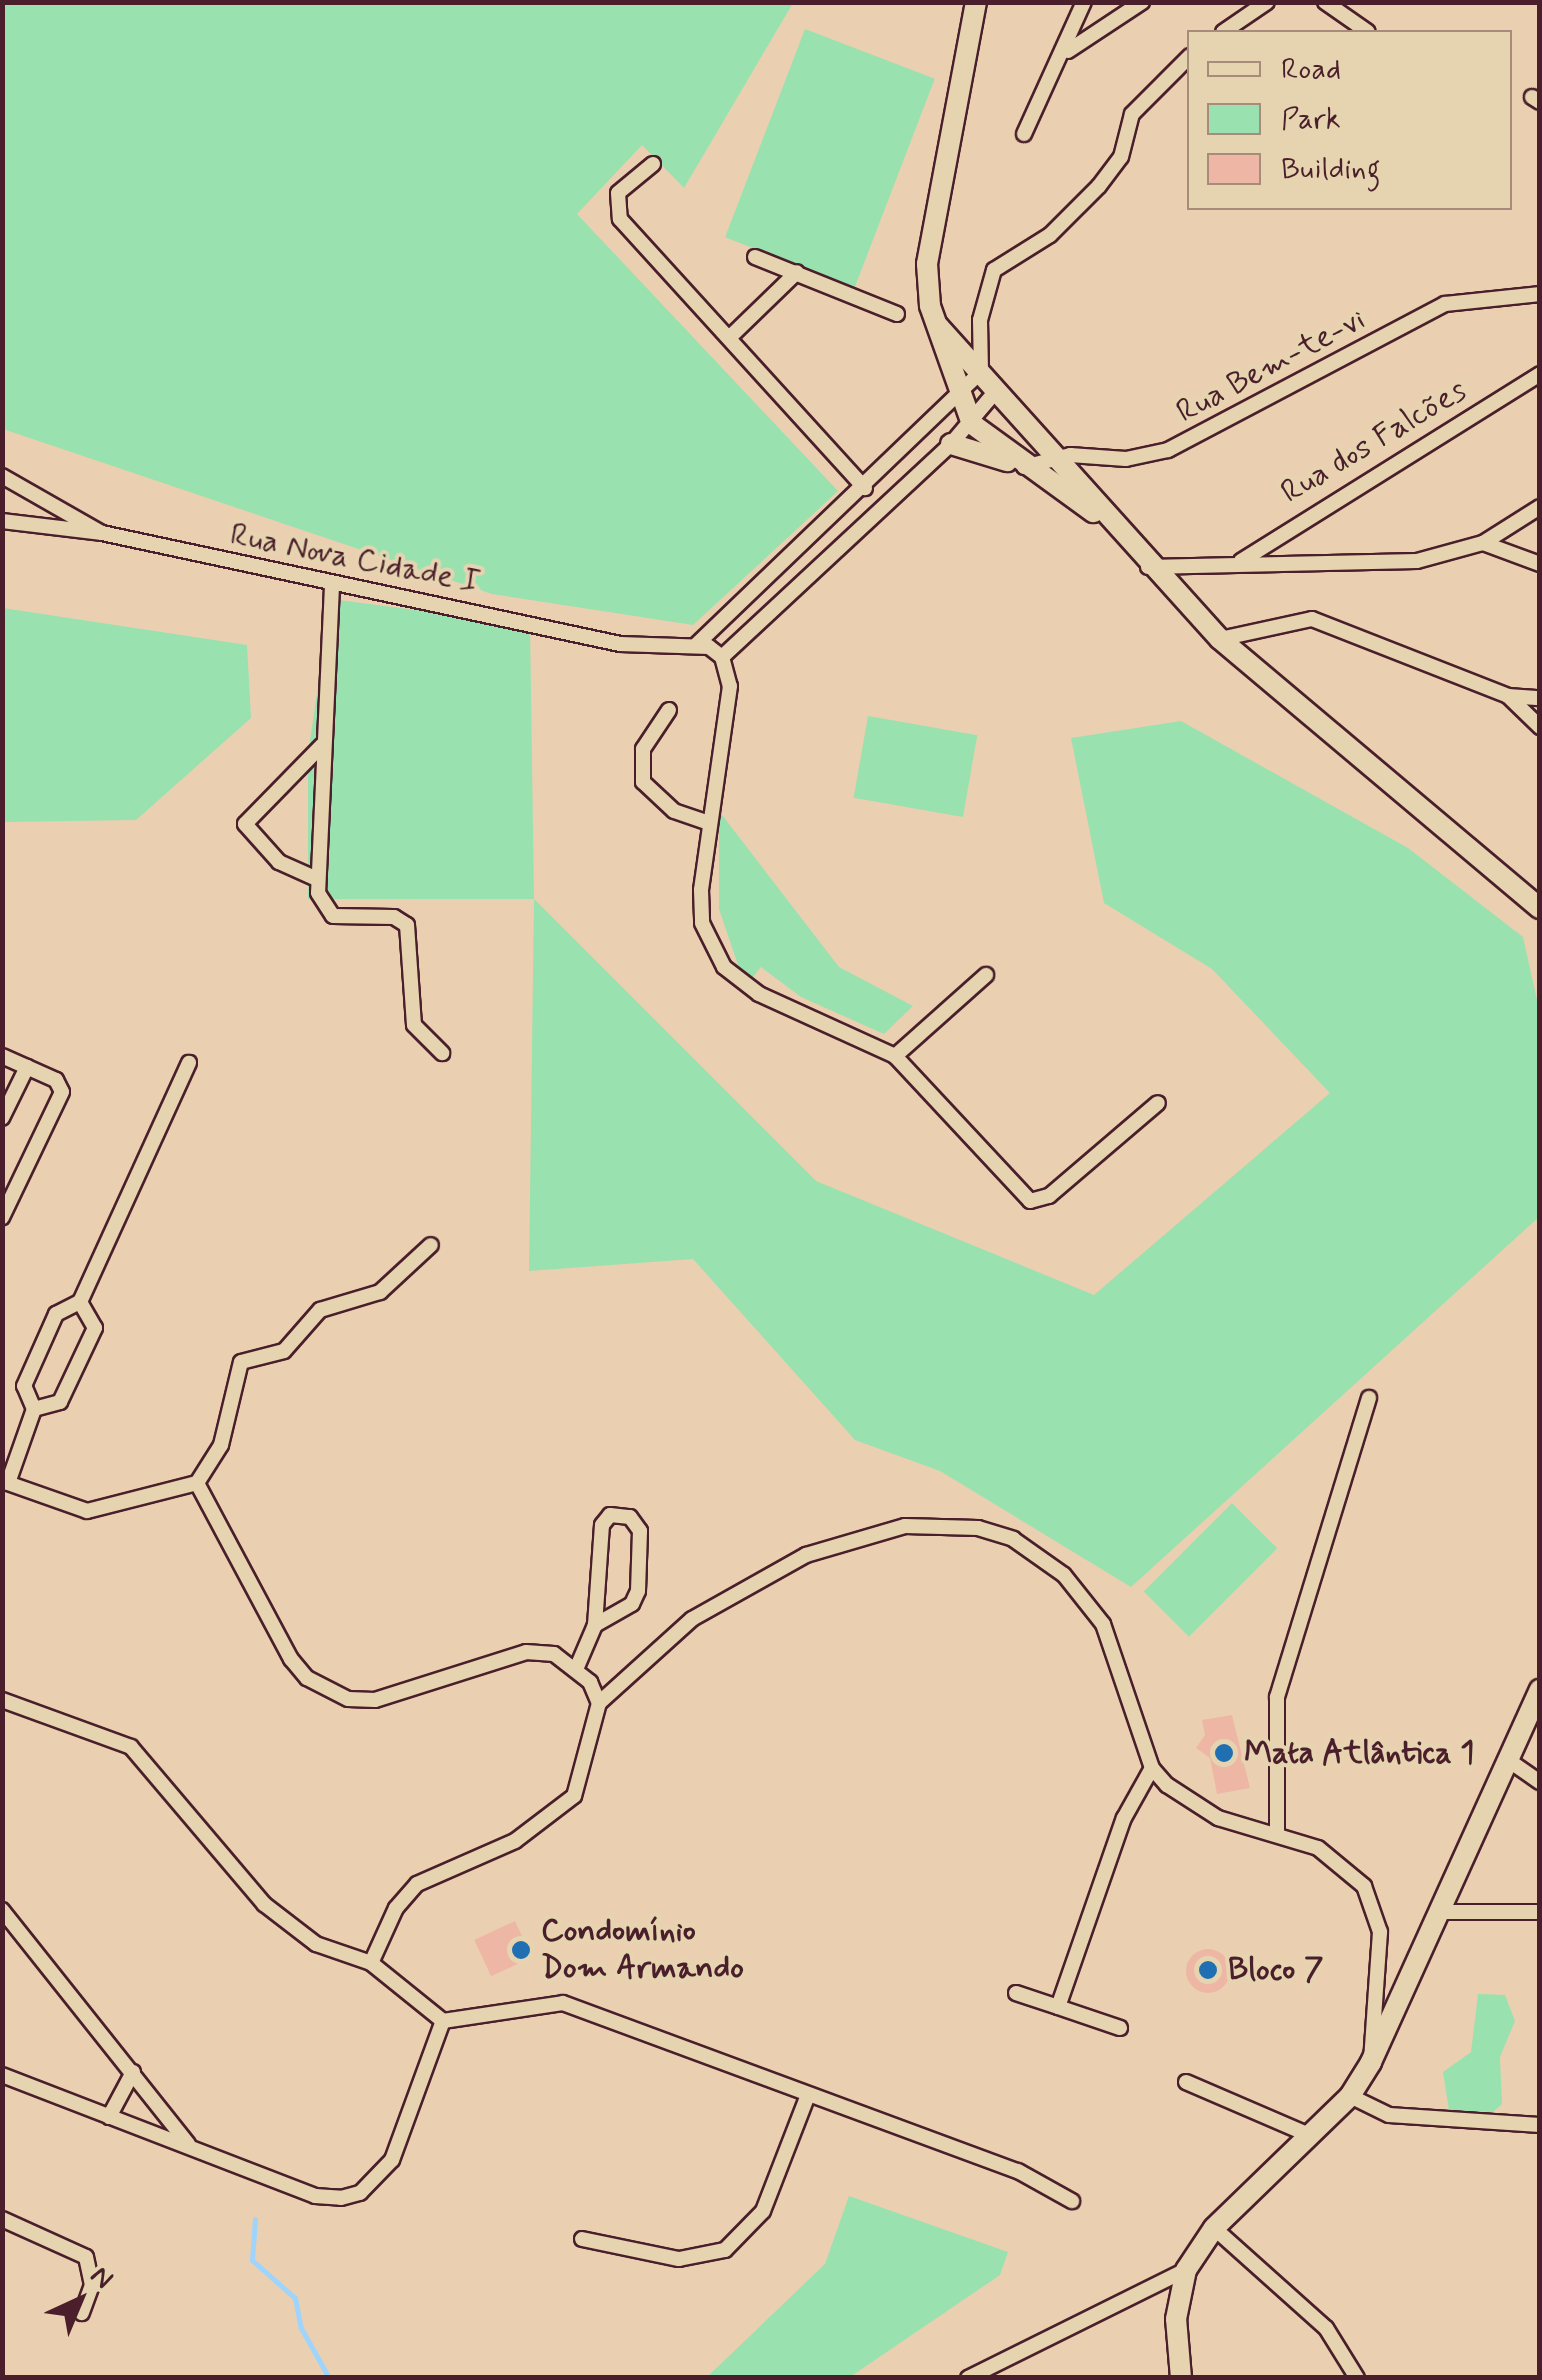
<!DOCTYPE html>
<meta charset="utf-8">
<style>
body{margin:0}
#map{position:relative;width:1542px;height:2380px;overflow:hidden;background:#ead0b0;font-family:Mynerve,sans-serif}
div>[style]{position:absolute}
.green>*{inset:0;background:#99e1af;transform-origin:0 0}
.stream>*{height:5px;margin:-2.5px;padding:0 2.5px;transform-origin:2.5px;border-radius:2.5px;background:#9fd4fd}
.building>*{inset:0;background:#eeb7a5;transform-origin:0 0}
.round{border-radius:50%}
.roads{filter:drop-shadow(2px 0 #4a1f2b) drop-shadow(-2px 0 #4a1f2b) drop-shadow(0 2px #4a1f2b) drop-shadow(0 -2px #4a1f2b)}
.street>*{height:14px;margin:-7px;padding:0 7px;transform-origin:7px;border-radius:7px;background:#e6d4b1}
.secondary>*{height:20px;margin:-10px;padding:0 10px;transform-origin:10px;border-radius:10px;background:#e6d4b1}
.dots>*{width:28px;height:28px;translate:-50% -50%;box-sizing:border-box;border:5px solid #e6d4b1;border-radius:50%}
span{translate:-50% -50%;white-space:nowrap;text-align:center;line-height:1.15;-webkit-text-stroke:8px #e6d4b1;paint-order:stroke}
.street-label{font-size:32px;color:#4a1f2b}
.poi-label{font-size:32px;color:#4a1f2b;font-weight:700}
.left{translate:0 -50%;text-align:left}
.frame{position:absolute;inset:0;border:5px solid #4a1f2b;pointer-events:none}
.legend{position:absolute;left:1187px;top:30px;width:325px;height:180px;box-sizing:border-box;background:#e6d4b1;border:2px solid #a88c7b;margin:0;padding:12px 18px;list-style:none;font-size:30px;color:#4a1f2b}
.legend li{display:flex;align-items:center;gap:20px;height:50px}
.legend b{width:50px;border:2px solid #a88c7b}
.north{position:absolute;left:30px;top:2250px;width:100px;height:100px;-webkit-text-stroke:8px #e6d4b1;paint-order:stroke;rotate:44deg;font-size:28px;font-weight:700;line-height:40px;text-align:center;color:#4a1f2b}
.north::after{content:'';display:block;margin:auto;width:35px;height:45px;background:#4a1f2b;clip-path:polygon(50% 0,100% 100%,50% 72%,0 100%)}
</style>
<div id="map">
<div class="green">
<i style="clip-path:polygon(3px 3px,793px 3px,684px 188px,642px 145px,577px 214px,838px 491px,693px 625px,492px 594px,3px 429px)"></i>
<i style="left:805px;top:29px;width:139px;height:223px;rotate:21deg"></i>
<i style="clip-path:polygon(331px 599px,530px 625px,534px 899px,816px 1181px,1094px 1295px,1330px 1093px,1212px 969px,1104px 903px,1071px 738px,1181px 721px,1408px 848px,1523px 937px,1539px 1009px,1539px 1217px,1131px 1587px,940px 1471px,855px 1440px,693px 1259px,529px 1271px,534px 899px,308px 899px,308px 754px)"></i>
<i style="clip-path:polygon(3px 608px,247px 645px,251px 718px,136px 820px,3px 822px)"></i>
<i style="left:868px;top:716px;width:111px;height:83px;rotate:10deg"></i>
<i style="clip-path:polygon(719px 811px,839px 967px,913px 1006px,884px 1034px,801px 997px,761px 967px,752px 978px,738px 965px,719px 909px)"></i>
<i style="left:1232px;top:1503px;width:64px;height:125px;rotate:45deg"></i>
<i style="clip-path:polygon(1478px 1994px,1505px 1995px,1515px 2021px,1500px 2057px,1502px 2104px,1493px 2112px,1449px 2110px,1443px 2072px,1471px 2052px)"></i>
<i style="clip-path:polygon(849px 2196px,1008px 2252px,1000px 2275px,850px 2377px,707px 2377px,825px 2264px)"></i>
</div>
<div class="stream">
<i style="left:255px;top:2219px;width:41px;rotate:94.2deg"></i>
<i style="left:252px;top:2260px;width:57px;rotate:41.5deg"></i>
<i style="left:295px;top:2298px;width:31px;rotate:79deg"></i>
<i style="left:301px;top:2328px;width:57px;rotate:60.8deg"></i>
</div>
<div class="building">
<i style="clip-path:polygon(1232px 1715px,1250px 1788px,1217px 1794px,1210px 1758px,1196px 1748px,1205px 1735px,1202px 1720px)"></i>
<i style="left:515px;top:1921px;width:40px;height:45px;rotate:65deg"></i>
<i class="round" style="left:1186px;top:1949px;width:44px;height:44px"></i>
</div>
<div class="roads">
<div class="street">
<i style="left:1325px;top:2px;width:52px;rotate:34.9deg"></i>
<i style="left:1223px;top:32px;width:53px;rotate:-34.3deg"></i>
<i style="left:1068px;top:51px;width:89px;rotate:-33.5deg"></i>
<i style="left:1532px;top:97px;width:9px;rotate:32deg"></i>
<i style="left:1024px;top:134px;width:145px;rotate:-65.6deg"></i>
<i style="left:653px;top:164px;width:45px;rotate:140.4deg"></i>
<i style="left:618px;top:193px;width:26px;rotate:86deg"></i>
<i style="left:620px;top:219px;width:364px;rotate:47.7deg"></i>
<i style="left:755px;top:257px;width:153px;rotate:21.9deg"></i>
<i style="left:730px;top:337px;width:93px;rotate:-44.1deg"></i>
<i style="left:1024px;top:467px;width:48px;rotate:-14.6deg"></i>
<i style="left:1070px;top:455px;width:56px;rotate:4.1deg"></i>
<i style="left:1126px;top:459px;width:43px;rotate:-12.1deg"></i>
<i style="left:1168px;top:450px;width:313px;rotate:-27.8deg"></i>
<i style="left:1445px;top:304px;width:96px;rotate:-6deg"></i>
<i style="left:2px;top:476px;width:115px;rotate:29.7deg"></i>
<i style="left:2px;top:521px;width:101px;rotate:6.8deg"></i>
<i style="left:102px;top:533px;width:530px;rotate:12.09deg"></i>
<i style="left:620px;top:644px;width:89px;rotate:1.9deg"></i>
<i style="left:709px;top:647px;width:16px;rotate:38deg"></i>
<i style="left:722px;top:657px;width:30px;rotate:75deg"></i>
<i style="left:730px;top:686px;width:206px;rotate:98.1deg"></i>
<i style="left:701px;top:890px;width:33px;rotate:88deg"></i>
<i style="left:702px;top:923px;width:49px;rotate:63.4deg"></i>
<i style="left:724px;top:967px;width:44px;rotate:37.6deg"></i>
<i style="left:759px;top:994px;width:149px;rotate:24.5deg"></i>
<i style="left:895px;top:1056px;width:198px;rotate:47deg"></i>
<i style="left:1030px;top:1201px;width:20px;rotate:-15deg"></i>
<i style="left:1049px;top:1196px;width:143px;rotate:-40.5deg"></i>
<i style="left:1483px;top:543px;width:61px;rotate:20.2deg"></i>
<i style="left:1241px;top:561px;width:353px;rotate:-32deg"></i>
<i style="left:1148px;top:567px;width:269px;rotate:-1.3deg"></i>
<i style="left:1417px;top:561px;width:68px;rotate:-15.3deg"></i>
<i style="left:1483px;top:543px;width:67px;rotate:-32.3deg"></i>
<i style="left:332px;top:586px;width:307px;rotate:92.6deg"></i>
<i style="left:318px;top:893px;width:27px;rotate:57deg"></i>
<i style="left:333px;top:916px;width:61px;rotate:0.9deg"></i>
<i style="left:394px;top:917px;width:15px;rotate:32deg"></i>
<i style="left:407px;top:925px;width:100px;rotate:86deg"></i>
<i style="left:414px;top:1025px;width:40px;rotate:45deg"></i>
<i style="left:1220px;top:639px;width:94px;rotate:-12.3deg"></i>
<i style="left:1312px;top:619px;width:211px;rotate:21.4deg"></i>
<i style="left:1508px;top:696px;width:32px;rotate:4deg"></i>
<i style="left:697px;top:644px;width:393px;rotate:-43.8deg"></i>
<i style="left:981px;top:372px;width:52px;rotate:-91.1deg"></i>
<i style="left:980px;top:320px;width:52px;rotate:-74.4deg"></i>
<i style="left:994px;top:270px;width:66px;rotate:-32deg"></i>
<i style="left:1050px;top:235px;width:69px;rotate:-45deg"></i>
<i style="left:1099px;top:186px;width:36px;rotate:-53deg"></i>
<i style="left:1121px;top:157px;width:44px;rotate:-75.7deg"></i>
<i style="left:1132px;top:114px;width:82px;rotate:-45deg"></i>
<i style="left:722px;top:657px;width:313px;rotate:-42.9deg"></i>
<i style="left:951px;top:444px;width:70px;rotate:-49.7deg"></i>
<i style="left:1508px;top:696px;width:45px;rotate:44.1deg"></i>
<i style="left:669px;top:710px;width:47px;rotate:123.7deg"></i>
<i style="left:643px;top:749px;width:33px;rotate:90deg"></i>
<i style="left:643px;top:782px;width:42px;rotate:43.1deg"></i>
<i style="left:674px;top:811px;width:36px;rotate:19deg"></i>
<i style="left:317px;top:879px;width:42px;rotate:-155.9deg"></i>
<i style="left:279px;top:862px;width:51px;rotate:-131.8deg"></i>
<i style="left:245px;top:824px;width:110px;rotate:-45.7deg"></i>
<i style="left:2px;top:1056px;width:59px;rotate:24deg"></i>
<i style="left:56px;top:1080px;width:13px;rotate:63deg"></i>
<i style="left:62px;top:1092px;width:139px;rotate:115.6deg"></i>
<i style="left:895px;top:1056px;width:122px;rotate:-41.7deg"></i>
<i style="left:2px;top:1118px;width:57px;rotate:-63.9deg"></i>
<i style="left:80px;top:1302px;width:263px;rotate:-65.5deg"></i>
<i style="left:34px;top:1409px;width:27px;rotate:-15deg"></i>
<i style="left:60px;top:1402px;width:82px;rotate:-64.7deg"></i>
<i style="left:95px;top:1328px;width:30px;rotate:-120deg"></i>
<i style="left:34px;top:1409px;width:25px;rotate:-113deg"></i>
<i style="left:24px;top:1386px;width:79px;rotate:-66deg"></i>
<i style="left:56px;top:1314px;width:27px;rotate:-27deg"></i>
<i style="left:2px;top:1481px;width:90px;rotate:19.4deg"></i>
<i style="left:87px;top:1511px;width:114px;rotate:-14.3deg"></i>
<i style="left:197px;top:1483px;width:200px;rotate:61.9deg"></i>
<i style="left:291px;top:1659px;width:25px;rotate:50deg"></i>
<i style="left:307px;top:1678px;width:46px;rotate:27.1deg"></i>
<i style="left:348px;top:1699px;width:27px;rotate:2deg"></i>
<i style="left:375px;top:1700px;width:158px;rotate:-17.6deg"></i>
<i style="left:526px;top:1652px;width:28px;rotate:4deg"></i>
<i style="left:554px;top:1654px;width:46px;rotate:37.9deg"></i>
<i style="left:590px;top:1682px;width:23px;rotate:67deg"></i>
<i style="left:599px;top:1703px;width:96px;rotate:105deg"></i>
<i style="left:574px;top:1796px;width:74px;rotate:142.7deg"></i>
<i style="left:515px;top:1841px;width:107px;rotate:156.3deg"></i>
<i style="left:417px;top:1884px;width:32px;rotate:131deg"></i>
<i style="left:396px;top:1908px;width:60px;rotate:114.4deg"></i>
<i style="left:8px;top:1483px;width:78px;rotate:-70.6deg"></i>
<i style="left:197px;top:1483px;width:45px;rotate:-57.7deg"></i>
<i style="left:221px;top:1445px;width:85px;rotate:-76.5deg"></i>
<i style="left:241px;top:1362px;width:44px;rotate:-14.3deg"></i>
<i style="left:284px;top:1351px;width:55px;rotate:-48.7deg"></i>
<i style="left:320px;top:1310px;width:63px;rotate:-16.7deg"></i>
<i style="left:380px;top:1292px;width:69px;rotate:-42.7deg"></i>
<i style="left:577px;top:1667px;width:46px;rotate:-66.8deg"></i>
<i style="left:595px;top:1625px;width:100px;rotate:-86deg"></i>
<i style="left:602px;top:1525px;width:13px;rotate:-51deg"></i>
<i style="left:610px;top:1515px;width:20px;rotate:6deg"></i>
<i style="left:630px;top:1517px;width:17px;rotate:54deg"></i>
<i style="left:640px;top:1531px;width:60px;rotate:91.9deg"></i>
<i style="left:638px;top:1591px;width:14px;rotate:115deg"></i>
<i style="left:632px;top:1604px;width:43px;rotate:150.4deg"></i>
<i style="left:2px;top:1700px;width:137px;rotate:20deg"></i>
<i style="left:131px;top:1747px;width:206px;rotate:49.7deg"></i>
<i style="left:264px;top:1904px;width:66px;rotate:37.6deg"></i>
<i style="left:316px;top:1944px;width:58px;rotate:19.1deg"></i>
<i style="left:371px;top:1963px;width:92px;rotate:38.9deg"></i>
<i style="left:443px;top:2021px;width:121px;rotate:-8.5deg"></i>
<i style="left:563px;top:2003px;width:485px;rotate:20.3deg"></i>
<i style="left:1018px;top:2171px;width:62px;rotate:29.1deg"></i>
<i style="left:599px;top:1703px;width:125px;rotate:-42.1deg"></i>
<i style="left:692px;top:1619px;width:131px;rotate:-29.3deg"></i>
<i style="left:806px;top:1555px;width:103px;rotate:-16.3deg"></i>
<i style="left:905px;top:1526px;width:73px;rotate:1.6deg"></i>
<i style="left:978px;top:1528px;width:37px;rotate:17deg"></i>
<i style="left:1013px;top:1539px;width:62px;rotate:35.2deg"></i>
<i style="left:1064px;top:1575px;width:63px;rotate:51.5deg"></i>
<i style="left:1103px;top:1624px;width:152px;rotate:71.2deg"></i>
<i style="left:1152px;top:1768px;width:23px;rotate:49deg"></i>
<i style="left:1167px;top:1785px;width:61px;rotate:32.9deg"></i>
<i style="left:1218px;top:1818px;width:104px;rotate:16.7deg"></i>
<i style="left:1318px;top:1848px;width:60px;rotate:39.6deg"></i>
<i style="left:1364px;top:1886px;width:49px;rotate:70.8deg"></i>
<i style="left:1380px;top:1932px;width:128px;rotate:94deg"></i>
<i style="left:1511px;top:1762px;width:35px;rotate:35deg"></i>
<i style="left:1277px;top:1834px;width:137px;rotate:-90deg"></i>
<i style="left:1277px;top:1697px;width:313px;rotate:-72.9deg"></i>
<i style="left:2px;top:1910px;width:299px;rotate:51.5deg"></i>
<i style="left:1440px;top:1912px;width:100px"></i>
<i style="left:1016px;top:1993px;width:44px;rotate:18.4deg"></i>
<i style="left:1120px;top:2028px;width:65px;rotate:-161.3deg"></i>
<i style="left:1058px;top:2007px;width:200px;rotate:-70.8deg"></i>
<i style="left:1124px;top:1818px;width:57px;rotate:-60.8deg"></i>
<i style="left:2px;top:2075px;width:336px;rotate:21.1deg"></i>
<i style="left:315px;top:2196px;width:26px;rotate:4deg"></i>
<i style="left:341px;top:2198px;width:20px;rotate:-15deg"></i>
<i style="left:360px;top:2193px;width:46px;rotate:-45.9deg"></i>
<i style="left:392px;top:2160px;width:148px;rotate:-69.9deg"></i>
<i style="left:1186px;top:2082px;width:134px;rotate:23.3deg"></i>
<i style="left:1350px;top:2096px;width:43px;rotate:26deg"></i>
<i style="left:1389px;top:2115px;width:151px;rotate:3.8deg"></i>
<i style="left:109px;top:2117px;width:51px;rotate:-61.9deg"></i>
<i style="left:2px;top:2219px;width:92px;rotate:24.3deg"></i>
<i style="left:86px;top:2257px;width:29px;rotate:78deg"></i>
<i style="left:92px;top:2285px;width:30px;rotate:110deg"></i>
<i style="left:1214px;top:2228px;width:150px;rotate:41.8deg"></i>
<i style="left:1326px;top:2328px;width:59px;rotate:58.2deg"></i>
<i style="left:582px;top:2239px;width:99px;rotate:11.7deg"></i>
<i style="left:679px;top:2259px;width:47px;rotate:-11.1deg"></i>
<i style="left:725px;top:2250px;width:54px;rotate:-45.7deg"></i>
<i style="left:763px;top:2211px;width:124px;rotate:-68.8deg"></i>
<i style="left:968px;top:2378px;width:243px;rotate:-26.4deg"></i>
</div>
<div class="secondary">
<i style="left:976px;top:2px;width:267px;rotate:100.6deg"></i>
<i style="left:927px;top:264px;width:42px;rotate:85.9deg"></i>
<i style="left:930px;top:306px;width:125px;rotate:70.4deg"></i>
<i style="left:972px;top:424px;width:150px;rotate:36deg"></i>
<i style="left:938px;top:326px;width:421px;rotate:48deg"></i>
<i style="left:1220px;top:639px;width:418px;rotate:40.1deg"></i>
<i style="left:951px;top:444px;width:59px;rotate:16.9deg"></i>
<i style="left:1181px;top:2378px;width:59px;rotate:-94.8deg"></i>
<i style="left:1176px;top:2319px;width:50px;rotate:-78.5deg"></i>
<i style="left:1186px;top:2270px;width:50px;rotate:-56.3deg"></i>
<i style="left:1214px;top:2228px;width:190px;rotate:-44.1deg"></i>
<i style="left:1350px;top:2096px;width:40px;rotate:-58deg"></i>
<i style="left:1371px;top:2062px;width:409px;rotate:-65.6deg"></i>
</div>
</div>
<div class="dots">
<i style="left:1224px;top:1753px;background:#1f6fb2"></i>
<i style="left:521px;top:1950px;background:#1f6fb2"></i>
<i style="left:1208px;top:1970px;background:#1f6fb2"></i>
</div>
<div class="street-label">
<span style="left:1271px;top:366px;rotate:-28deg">Rua Bem-te-vi</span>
<span style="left:1374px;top:442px;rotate:-31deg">Rua dos Falcões</span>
<span style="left:355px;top:559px;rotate:11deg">Rua Nova Cidade I</span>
</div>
<div class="poi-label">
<span class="left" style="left:1244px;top:1753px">Mata Atlântica 1</span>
<span class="left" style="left:541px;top:1950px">Condomínio<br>Dom Armando</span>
<span class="left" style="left:1228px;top:1970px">Bloco 7</span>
</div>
<div class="frame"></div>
<ul class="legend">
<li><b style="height:12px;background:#e6d4b1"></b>Road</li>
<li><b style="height:28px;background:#99e1af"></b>Park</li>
<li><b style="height:28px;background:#eeb7a5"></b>Building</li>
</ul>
<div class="north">N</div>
</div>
